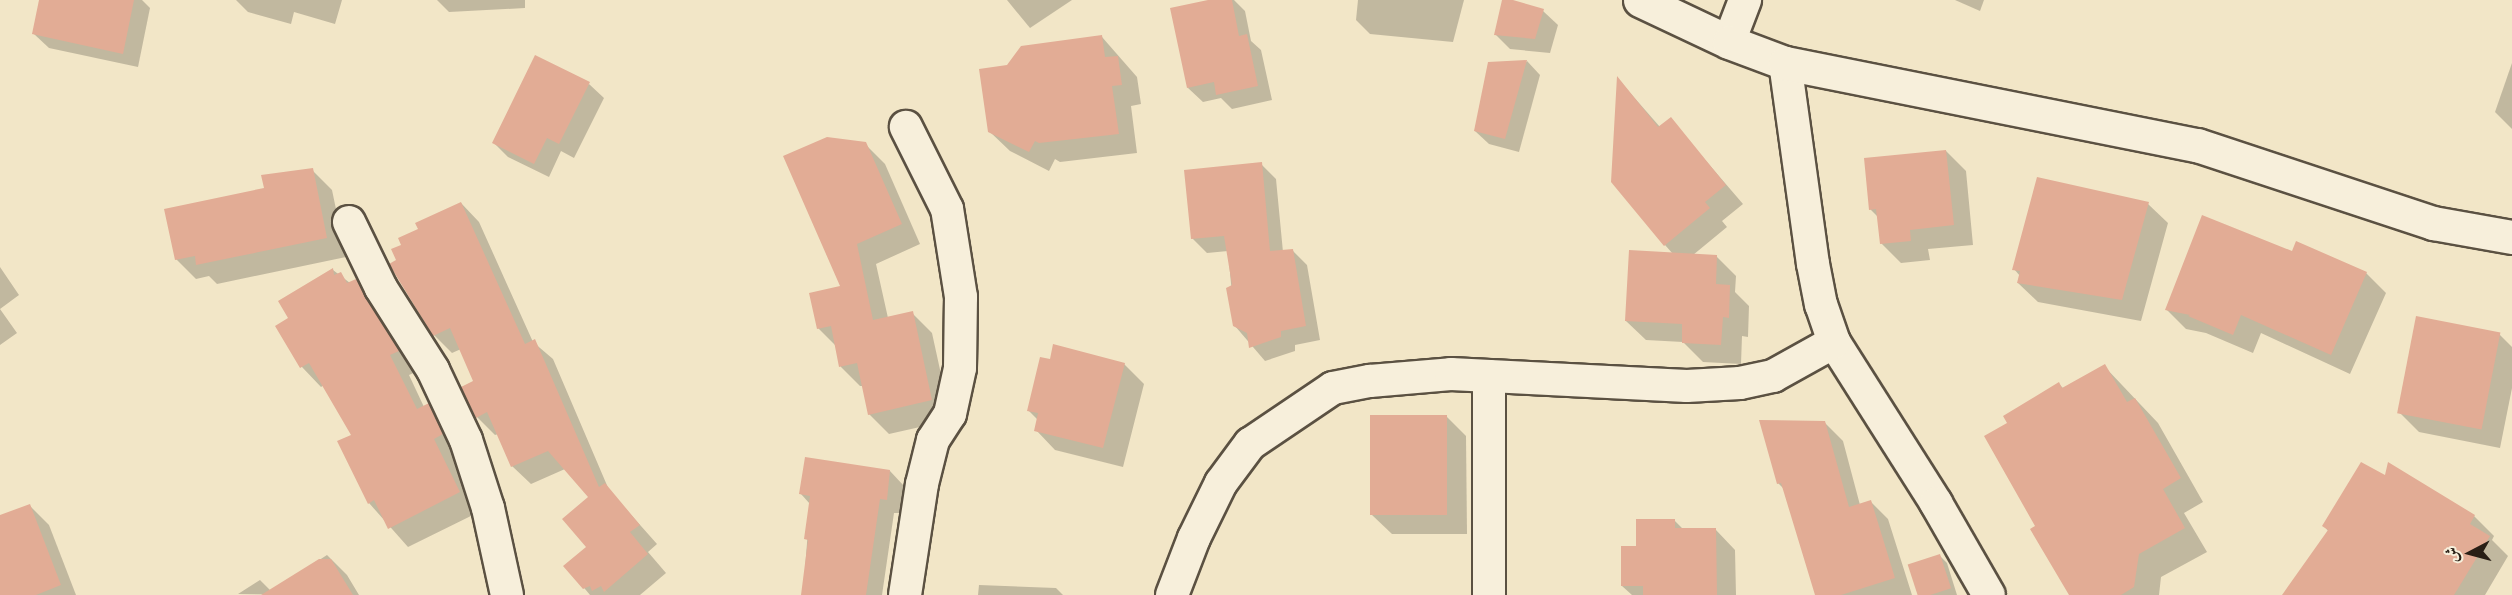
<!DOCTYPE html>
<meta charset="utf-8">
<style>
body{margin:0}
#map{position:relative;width:2512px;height:595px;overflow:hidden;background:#f2e6c7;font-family:Alegreya,Amiri,serif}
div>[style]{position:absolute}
.shadow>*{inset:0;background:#0003}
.building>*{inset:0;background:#e2ac95;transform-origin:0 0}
.roads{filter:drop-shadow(2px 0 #5b5142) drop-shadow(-2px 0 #5b5142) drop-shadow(0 2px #5b5142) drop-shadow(0 -2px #5b5142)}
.street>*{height:32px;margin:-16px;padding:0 16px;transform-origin:16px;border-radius:16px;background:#f7efdb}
.secondary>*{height:33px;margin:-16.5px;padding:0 16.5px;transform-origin:16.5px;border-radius:16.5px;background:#f7efdb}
span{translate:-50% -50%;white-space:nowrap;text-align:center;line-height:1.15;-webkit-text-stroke:6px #f7efdb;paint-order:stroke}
.north{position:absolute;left:2440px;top:523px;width:60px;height:60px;-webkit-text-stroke:4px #f7efdb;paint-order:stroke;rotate:264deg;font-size:16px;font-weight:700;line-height:24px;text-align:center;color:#291f16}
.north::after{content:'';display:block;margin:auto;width:21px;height:27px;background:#291f16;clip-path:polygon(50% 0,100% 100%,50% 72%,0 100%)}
</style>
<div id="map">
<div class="shadow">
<i style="clip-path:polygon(41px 0,142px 0,150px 8px,138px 67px,49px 48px,34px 34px)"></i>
<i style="clip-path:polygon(236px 0,342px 0,335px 24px,294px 12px,291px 24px,248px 12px)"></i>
<i style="clip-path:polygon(437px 0,525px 0,525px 8px,449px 12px)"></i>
<i style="clip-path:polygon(1007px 0,1072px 0,1030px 28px)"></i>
<i style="clip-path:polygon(1215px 0,1234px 0,1245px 11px,1251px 41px,1261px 50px,1272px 100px,1232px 109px,1221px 98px,1203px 102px,1188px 88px)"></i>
<i style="clip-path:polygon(1358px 0,1464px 0,1453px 42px,1370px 34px,1356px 20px)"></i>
<i style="clip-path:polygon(1503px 0,1543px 11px,1558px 25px,1550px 53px,1510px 49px,1496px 35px)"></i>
<i style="clip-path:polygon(1955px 0,1984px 0,1980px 11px)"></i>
<i style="clip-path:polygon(1102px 37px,1137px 77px,1141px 104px,1131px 106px,1137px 153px,1060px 162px,1055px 159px,1049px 171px,1010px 151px,989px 131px,1008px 66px)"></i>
<i style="clip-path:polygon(1527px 61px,1540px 75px,1519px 152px,1489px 144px,1475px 131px)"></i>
<i style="clip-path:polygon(2512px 63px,2512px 129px,2495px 112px)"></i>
<i style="clip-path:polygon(1618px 79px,1660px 127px,1670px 119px,1743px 204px,1722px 221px,1727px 227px,1693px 255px,1716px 256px,1736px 276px,1735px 292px,1749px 306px,1748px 337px,1742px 336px,1741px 364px,1703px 362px,1683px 342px,1646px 340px,1626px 321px,1673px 254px,1665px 245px)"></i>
<i style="clip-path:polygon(589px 84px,604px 98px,574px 158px,561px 151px,549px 177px,508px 157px,493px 142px)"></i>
<i style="clip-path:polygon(865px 144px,885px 164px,920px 244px,876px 264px,888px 318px,912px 313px,932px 333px,951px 420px,889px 434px,869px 414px,863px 386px,860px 386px,841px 367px,836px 346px,818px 328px,842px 287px)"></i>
<i style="clip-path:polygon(1946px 151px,1966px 171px,1973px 245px,1928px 249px,1930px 260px,1901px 263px,1881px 243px,1878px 217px,1870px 209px)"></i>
<i style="clip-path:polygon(1261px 164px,1276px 179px,1283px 252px,1293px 251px,1307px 265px,1320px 340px,1295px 345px,1295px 351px,1265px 361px,1235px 326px,1228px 251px,1207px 253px,1192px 238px)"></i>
<i style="clip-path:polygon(312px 170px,332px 190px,346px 257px,217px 284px,209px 276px,196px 279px,176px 259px,265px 189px,263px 176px)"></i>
<i style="clip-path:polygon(461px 203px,479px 222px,533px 342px,553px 359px,609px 490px,657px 544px,648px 552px,666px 573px,640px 595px,590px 595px,566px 566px,589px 547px,590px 497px,565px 469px,531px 484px,512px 466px,498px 434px,495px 435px,477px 417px,475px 382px,461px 349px,452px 353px,434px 335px,398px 261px,402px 246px,420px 229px)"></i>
<i style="clip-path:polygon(2148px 204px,2168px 223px,2141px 321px,2038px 302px,2018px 283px,2020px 276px,2014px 269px)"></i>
<i style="clip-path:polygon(2297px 243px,2366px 273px,2386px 293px,2350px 374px,2261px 333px,2253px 353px,2206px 333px,2186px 329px,2167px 310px,2293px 253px)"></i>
<i style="clip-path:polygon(0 267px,19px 295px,0 309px,17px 333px,0 345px)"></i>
<i style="clip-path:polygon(333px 270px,350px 283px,356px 280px,376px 300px,418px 371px,409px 375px,424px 407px,428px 405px,448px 424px,462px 454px,453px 459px,479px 512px,408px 547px,369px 503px,353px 435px,324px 385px,321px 387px,302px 367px,277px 326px,290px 319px)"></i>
<i style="clip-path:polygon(2499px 334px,2512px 347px,2512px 388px,2500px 448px,2419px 432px,2399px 412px)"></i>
<i style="clip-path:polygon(1124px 364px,1144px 384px,1123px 467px,1055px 450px,1036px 430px,1038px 420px,1028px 410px)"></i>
<i style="clip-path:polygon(2104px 366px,2158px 423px,2203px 502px,2184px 513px,2207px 552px,2161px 577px,2159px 595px,2070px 595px,2037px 526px,2009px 423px,2059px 384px,2064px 389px)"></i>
<i style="clip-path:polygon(1446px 416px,1466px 436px,1467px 534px,1392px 534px,1372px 515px)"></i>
<i style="clip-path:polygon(1825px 423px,1843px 441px,1860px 505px,1870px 501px,1888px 519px,1912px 595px,1816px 595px,1784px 489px,1778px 483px)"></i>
<i style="clip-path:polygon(2389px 464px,2474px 516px,2494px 536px,2492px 540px,2508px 556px,2485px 595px,2284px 595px,2329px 532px,2324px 526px,2387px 477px)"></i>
<i style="clip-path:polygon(890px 471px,904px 486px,901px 513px,894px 513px,882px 595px,803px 595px,810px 504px,801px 494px)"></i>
<i style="clip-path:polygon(30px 506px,49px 525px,76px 595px,0 595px,0 517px)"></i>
<i style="clip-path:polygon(1674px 520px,1684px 530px,1716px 530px,1735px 550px,1736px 595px,1632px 595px,1622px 586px)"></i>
<i style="clip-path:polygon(327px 555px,347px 575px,359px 595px,238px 594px,260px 580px,271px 591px)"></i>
<i style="clip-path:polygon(1940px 556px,1947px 563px,1957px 595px,1919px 595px,1909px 565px)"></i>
<i style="clip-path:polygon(979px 585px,1056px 588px,1063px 595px,978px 595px)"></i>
</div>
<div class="building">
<i style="clip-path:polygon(39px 0,134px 0,123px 54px,32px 34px)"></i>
<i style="clip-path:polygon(1208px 0,1232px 0,1239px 36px,1247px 34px,1258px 86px,1216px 95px,1214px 82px,1187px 88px,1170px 8px)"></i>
<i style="clip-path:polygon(1502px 0,1513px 0,1544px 9px,1535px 39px,1494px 35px)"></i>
<i style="clip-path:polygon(1102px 35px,1105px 57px,1118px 56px,1122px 85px,1112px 86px,1119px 134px,1039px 143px,1035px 141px,1029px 152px,988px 132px,979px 69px,1007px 65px,1021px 46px)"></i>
<i style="clip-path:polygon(535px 55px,590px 82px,559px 144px,547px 138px,534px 164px,492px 143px)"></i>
<i style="clip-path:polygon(1527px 60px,1505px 139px,1474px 131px,1488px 62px)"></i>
<i style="clip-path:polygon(1617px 76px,1658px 127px,1671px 117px,1726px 185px,1705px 202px,1710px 208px,1664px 246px,1611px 182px)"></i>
<i style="clip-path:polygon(827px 137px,866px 142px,902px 224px,857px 244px,873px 320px,913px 311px,932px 400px,868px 415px,857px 363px,839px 367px,831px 326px,817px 329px,809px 293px,840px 286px,783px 156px)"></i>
<i style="clip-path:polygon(1946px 150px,1954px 225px,1910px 230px,1911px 241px,1880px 244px,1876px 209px,1869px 210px,1864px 158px)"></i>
<i style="clip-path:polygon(1262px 162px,1270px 251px,1293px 249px,1306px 326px,1281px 331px,1281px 337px,1249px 348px,1247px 333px,1233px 326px,1226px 288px,1232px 285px,1224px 236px,1191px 239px,1184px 170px)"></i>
<i style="clip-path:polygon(313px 168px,327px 238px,196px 265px,195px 256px,175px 260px,164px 209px,264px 188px,261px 175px)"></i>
<i style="clip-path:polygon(2037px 177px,2149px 202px,2122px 300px,2017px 283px,2020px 271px,2012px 270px)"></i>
<i style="clip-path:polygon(461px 202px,525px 344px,535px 339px,599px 487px,605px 483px,640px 525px,630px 532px,648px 554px,604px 592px,601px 586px,592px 591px,590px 586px,583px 589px,563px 566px,586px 547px,562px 519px,588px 497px,548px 451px,511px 467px,487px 412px,476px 418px,461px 387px,473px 381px,450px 328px,433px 336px,389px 264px,396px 260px,391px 249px,401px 245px,398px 238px,418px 229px,415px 223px)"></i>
<i style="clip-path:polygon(2202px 215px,2292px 251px,2296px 241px,2367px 272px,2331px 355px,2241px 315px,2233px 335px,2188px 316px,2190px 315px,2165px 310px)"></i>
<i style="clip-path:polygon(1629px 250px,1717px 255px,1716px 284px,1730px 285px,1729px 318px,1723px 317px,1721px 345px,1682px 343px,1682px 324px,1625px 321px)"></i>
<i style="clip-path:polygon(333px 268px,334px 275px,341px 272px,347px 283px,356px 279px,399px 351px,390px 355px,417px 409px,429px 403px,443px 434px,434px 439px,460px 492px,388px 529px,374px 500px,368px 504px,337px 441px,351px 435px,309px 363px,300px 368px,275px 326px,288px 318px,278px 301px)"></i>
<i style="left:2416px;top:316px;width:86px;height:99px;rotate:11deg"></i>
<i style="clip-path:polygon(1053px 344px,1125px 363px,1103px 448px,1034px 431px,1038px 413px,1027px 411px,1040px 357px,1050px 359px)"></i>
<i style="clip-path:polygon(2105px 364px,2127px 402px,2135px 398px,2181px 478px,2163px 489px,2185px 528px,2139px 554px,2134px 587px,2121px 595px,2069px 595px,2030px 529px,2035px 526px,1984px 436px,2007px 423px,2003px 416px,2059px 382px,2062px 388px)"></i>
<i style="left:1370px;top:415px;width:77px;height:100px"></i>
<i style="clip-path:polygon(1759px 420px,1825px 421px,1849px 507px,1871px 500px,1895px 578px,1841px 595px,1815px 595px,1781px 483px,1777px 484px)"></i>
<i style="clip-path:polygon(805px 457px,890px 470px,887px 500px,880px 499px,866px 595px,801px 595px,808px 540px,804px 539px,810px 496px,799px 494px)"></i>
<i style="clip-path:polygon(2361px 462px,2385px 475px,2388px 462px,2475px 515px,2470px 524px,2490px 536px,2454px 595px,2282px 595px,2328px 530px,2322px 526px)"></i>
<i style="clip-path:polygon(30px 504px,61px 585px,36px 595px,0 595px,0 515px)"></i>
<i style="clip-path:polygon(1636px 519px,1675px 519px,1675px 528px,1716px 528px,1717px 595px,1643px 595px,1643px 586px,1621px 586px,1621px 546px,1636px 546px)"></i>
<i style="left:1940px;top:554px;width:36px;height:34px;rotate:72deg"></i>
<i style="clip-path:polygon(319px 559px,331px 559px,353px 595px,261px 595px)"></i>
</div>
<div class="roads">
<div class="street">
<i style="left:1729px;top:42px;width:45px;rotate:-69.1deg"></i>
<i style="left:349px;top:222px;width:73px;rotate:64.1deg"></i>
<i style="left:381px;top:288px;width:97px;rotate:57.6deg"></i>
<i style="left:433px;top:370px;width:77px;rotate:64.8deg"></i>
<i style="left:466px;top:440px;width:71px;rotate:72.1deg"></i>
<i style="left:488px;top:508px;width:89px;rotate:77.7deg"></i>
<i style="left:1834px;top:342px;width:191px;rotate:57.6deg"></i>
<i style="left:1936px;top:503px;width:106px;rotate:60.1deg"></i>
<i style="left:905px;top:595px;width:112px;rotate:-81.3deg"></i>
<i style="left:922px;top:484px;width:45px;rotate:-76deg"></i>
<i style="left:933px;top:440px;width:31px;rotate:-57deg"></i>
<i style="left:950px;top:414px;width:47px;rotate:-77.7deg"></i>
<i style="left:960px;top:368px;width:71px;rotate:-89.2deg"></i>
<i style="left:961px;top:297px;width:89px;rotate:-99deg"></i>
<i style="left:947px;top:209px;width:92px;rotate:-116.6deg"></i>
<i style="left:1172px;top:595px;width:61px;rotate:-68.9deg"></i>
<i style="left:1194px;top:538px;width:61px;rotate:-63.9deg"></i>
<i style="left:1221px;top:483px;width:49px;rotate:-53.4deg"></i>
<i style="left:1250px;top:444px;width:100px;rotate:-34deg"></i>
<i style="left:1333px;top:388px;width:38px;rotate:-11deg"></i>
<i style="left:1370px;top:381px;width:81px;rotate:-4.9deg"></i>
<i style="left:1451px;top:374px;width:236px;rotate:2.9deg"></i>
<i style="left:1687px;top:386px;width:53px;rotate:-3.2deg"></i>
<i style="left:1740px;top:383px;width:34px;rotate:-12deg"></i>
<i style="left:1773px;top:376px;width:70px;rotate:-29.1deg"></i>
<i style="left:1834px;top:342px;width:39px;rotate:-109deg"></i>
<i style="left:1821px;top:305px;width:42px;rotate:-101deg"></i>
<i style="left:1813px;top:264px;width:203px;rotate:-97.9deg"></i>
<i style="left:1489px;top:595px;width:219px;rotate:-90deg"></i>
</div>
<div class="secondary">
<i style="left:1640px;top:0;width:98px;rotate:25.3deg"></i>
<i style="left:1729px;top:42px;width:60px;rotate:20.6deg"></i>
<i style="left:1785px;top:63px;width:420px;rotate:11.3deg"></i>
<i style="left:2197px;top:145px;width:249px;rotate:18.3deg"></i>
<i style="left:2433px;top:223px;width:80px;rotate:10deg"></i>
</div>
</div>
<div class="north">ش</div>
</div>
